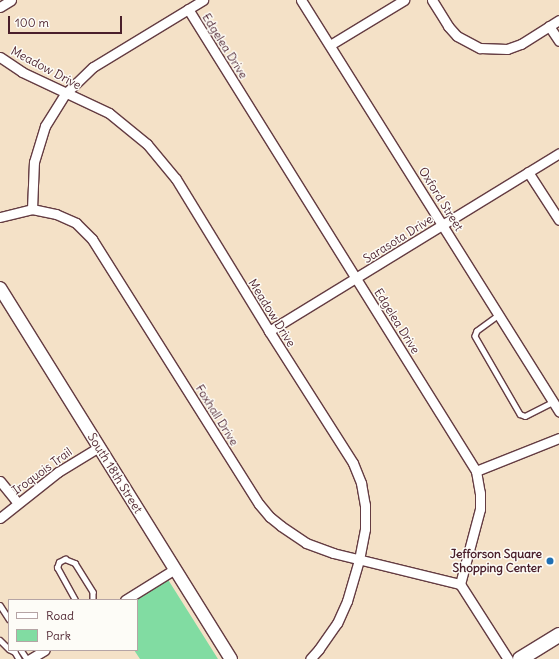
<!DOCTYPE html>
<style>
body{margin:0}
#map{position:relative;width:559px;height:659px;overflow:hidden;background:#f4e1c7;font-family:Delius,sans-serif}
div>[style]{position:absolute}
.green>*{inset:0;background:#81dca2}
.roads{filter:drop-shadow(1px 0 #643c42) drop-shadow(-1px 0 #643c42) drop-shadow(0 1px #643c42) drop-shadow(0 -1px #643c42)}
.service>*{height:4.5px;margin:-2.25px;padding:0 2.25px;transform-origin:2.25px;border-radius:2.25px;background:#fff}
.minor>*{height:9px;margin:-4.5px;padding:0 4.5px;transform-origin:4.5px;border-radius:4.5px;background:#fff}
.secondary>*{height:12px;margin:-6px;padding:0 6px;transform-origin:6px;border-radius:6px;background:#fff}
.primary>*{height:14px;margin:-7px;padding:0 7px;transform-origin:7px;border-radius:7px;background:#fff}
.dots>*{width:11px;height:11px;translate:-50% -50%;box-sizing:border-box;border:2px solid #fdfcf7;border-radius:50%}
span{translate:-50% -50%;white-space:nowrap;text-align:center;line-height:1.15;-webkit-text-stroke:3px #fdfcf7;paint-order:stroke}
.street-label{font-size:12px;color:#4a1f2b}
.poi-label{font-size:12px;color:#4a1f2b;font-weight:700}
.right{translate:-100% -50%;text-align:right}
.legend{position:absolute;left:8px;top:599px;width:130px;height:52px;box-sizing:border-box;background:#fdfcf7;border:1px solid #b5a4a5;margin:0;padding:5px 7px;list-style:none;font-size:12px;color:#4a1f2b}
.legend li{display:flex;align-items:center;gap:8px;height:20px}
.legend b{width:20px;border:1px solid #b5a4a5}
.scale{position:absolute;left:8px;top:16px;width:114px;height:18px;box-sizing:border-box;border:2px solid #4a1f2b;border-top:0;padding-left:5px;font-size:12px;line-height:14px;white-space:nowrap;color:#4a1f2b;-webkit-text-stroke:3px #fdfcf7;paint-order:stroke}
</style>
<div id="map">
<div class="green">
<i style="clip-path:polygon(167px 578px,218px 659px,140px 659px,134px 650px,137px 650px,137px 600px,132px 600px)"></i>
</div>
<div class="roads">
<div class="service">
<i style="left:499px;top:315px;width:27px;rotate:144deg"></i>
<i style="left:477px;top:331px;width:5px;rotate:112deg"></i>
<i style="left:475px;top:336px;width:90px;rotate:60deg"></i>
<i style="left:520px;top:414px;width:5px;rotate:22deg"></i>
<i style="left:525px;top:416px;width:31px;rotate:-27deg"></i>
<i style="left:75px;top:600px;width:37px;rotate:-119deg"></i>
<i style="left:57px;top:568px;width:6px;rotate:-72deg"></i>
<i style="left:59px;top:562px;width:7px;rotate:-27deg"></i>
<i style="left:65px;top:559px;width:11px;rotate:22deg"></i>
<i style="left:75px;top:563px;width:34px;rotate:58deg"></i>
<i style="left:93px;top:592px;width:8px;rotate:90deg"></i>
<i style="left:0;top:605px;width:17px;rotate:57deg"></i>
<i style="left:0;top:640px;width:13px;rotate:45deg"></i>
<i style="left:11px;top:650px;width:4px;rotate:27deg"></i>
<i style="left:15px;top:652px;width:8px;rotate:60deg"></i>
<i style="left:21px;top:650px;width:11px;rotate:56deg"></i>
</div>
<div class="minor">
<i style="left:301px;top:0;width:486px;rotate:57.9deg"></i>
<i style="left:432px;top:0;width:31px;rotate:58deg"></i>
<i style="left:448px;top:26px;width:13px;rotate:48deg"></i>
<i style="left:457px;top:36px;width:26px;rotate:28deg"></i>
<i style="left:480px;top:48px;width:27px;rotate:2deg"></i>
<i style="left:507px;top:49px;width:15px;rotate:-20deg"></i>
<i style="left:521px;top:44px;width:45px;rotate:-32.3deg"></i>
<i style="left:0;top:7px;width:13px;rotate:-32deg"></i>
<i style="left:188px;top:9px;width:544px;rotate:58.06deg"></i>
<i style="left:476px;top:471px;width:22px;rotate:80deg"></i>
<i style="left:480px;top:493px;width:16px;rotate:90deg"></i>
<i style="left:480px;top:509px;width:78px;rotate:104.9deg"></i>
<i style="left:460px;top:584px;width:89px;rotate:57.4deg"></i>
<i style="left:549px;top:26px;width:18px;rotate:56deg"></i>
<i style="left:330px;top:45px;width:87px;rotate:-31.3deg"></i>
<i style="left:0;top:57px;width:27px;rotate:34deg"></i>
<i style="left:22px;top:72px;width:96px;rotate:25.2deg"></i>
<i style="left:109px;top:113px;width:49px;rotate:39.2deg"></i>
<i style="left:147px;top:144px;width:45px;rotate:50.4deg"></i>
<i style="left:176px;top:179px;width:178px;rotate:58.5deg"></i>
<i style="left:269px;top:331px;width:156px;rotate:57.5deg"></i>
<i style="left:353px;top:463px;width:22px;rotate:68deg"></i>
<i style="left:361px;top:483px;width:22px;rotate:80deg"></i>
<i style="left:365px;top:505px;width:24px;rotate:90deg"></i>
<i style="left:365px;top:529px;width:32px;rotate:101deg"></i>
<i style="left:359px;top:560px;width:43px;rotate:106.3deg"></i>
<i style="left:347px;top:601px;width:24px;rotate:114deg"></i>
<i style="left:337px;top:623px;width:32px;rotate:125deg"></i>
<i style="left:319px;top:649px;width:13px;rotate:132deg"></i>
<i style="left:528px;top:172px;width:57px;rotate:57.1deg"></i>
<i style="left:32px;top:209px;width:47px;rotate:-87.6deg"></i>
<i style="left:34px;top:162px;width:38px;rotate:-73deg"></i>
<i style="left:45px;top:126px;width:39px;rotate:-58deg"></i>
<i style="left:66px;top:93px;width:37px;rotate:-44deg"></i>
<i style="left:93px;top:67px;width:129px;rotate:-31.3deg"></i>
<i style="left:0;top:217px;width:33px;rotate:-14deg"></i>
<i style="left:32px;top:209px;width:25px;rotate:12deg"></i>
<i style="left:56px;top:214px;width:22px;rotate:24deg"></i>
<i style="left:76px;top:223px;width:23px;rotate:45deg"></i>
<i style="left:92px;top:239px;width:313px;rotate:57.8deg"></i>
<i style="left:259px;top:504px;width:17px;rotate:50deg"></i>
<i style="left:270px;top:517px;width:14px;rotate:39deg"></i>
<i style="left:281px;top:526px;width:30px;rotate:34deg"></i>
<i style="left:306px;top:543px;width:29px;rotate:20deg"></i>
<i style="left:333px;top:553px;width:131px;rotate:13.7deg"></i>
<i style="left:269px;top:331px;width:340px;rotate:-31.5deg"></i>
<i style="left:476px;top:471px;width:89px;rotate:-21.7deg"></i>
<i style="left:0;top:481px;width:28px;rotate:51deg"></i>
<i style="left:0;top:518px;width:74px;rotate:-38.4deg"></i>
<i style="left:58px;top:472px;width:48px;rotate:-31.4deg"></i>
<i style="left:125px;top:600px;width:59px;rotate:-31.8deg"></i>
<i style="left:30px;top:659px;width:17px;rotate:-31deg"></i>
</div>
<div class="secondary">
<i style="left:0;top:288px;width:437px;rotate:58.1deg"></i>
</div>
<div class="primary">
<i style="left:520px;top:659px;width:46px;rotate:-31.6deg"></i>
</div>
</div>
<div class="dots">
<i style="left:550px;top:561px;background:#1f6fb2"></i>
</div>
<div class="street-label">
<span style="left:225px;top:46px;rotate:58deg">Edgelea Drive</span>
<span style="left:46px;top:68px;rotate:28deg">Meadow Drive</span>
<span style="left:441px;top:199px;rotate:58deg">Oxford Street</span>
<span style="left:398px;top:239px;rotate:-32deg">Sarasota Drive</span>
<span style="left:272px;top:313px;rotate:58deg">Meadow Drive</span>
<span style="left:397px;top:321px;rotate:58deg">Edgelea Drive</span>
<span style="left:217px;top:415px;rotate:58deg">Foxhall Drive</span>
<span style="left:42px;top:471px;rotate:-36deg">Iroquois Trail</span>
<span style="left:115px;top:473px;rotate:58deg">South 18th Street</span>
</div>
<div class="poi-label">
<span class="right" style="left:542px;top:561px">Jefforson Square<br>Shopping Center</span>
</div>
<ul class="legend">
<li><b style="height:5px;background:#fff"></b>Road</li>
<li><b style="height:11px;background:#81dca2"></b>Park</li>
</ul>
<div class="scale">100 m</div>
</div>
